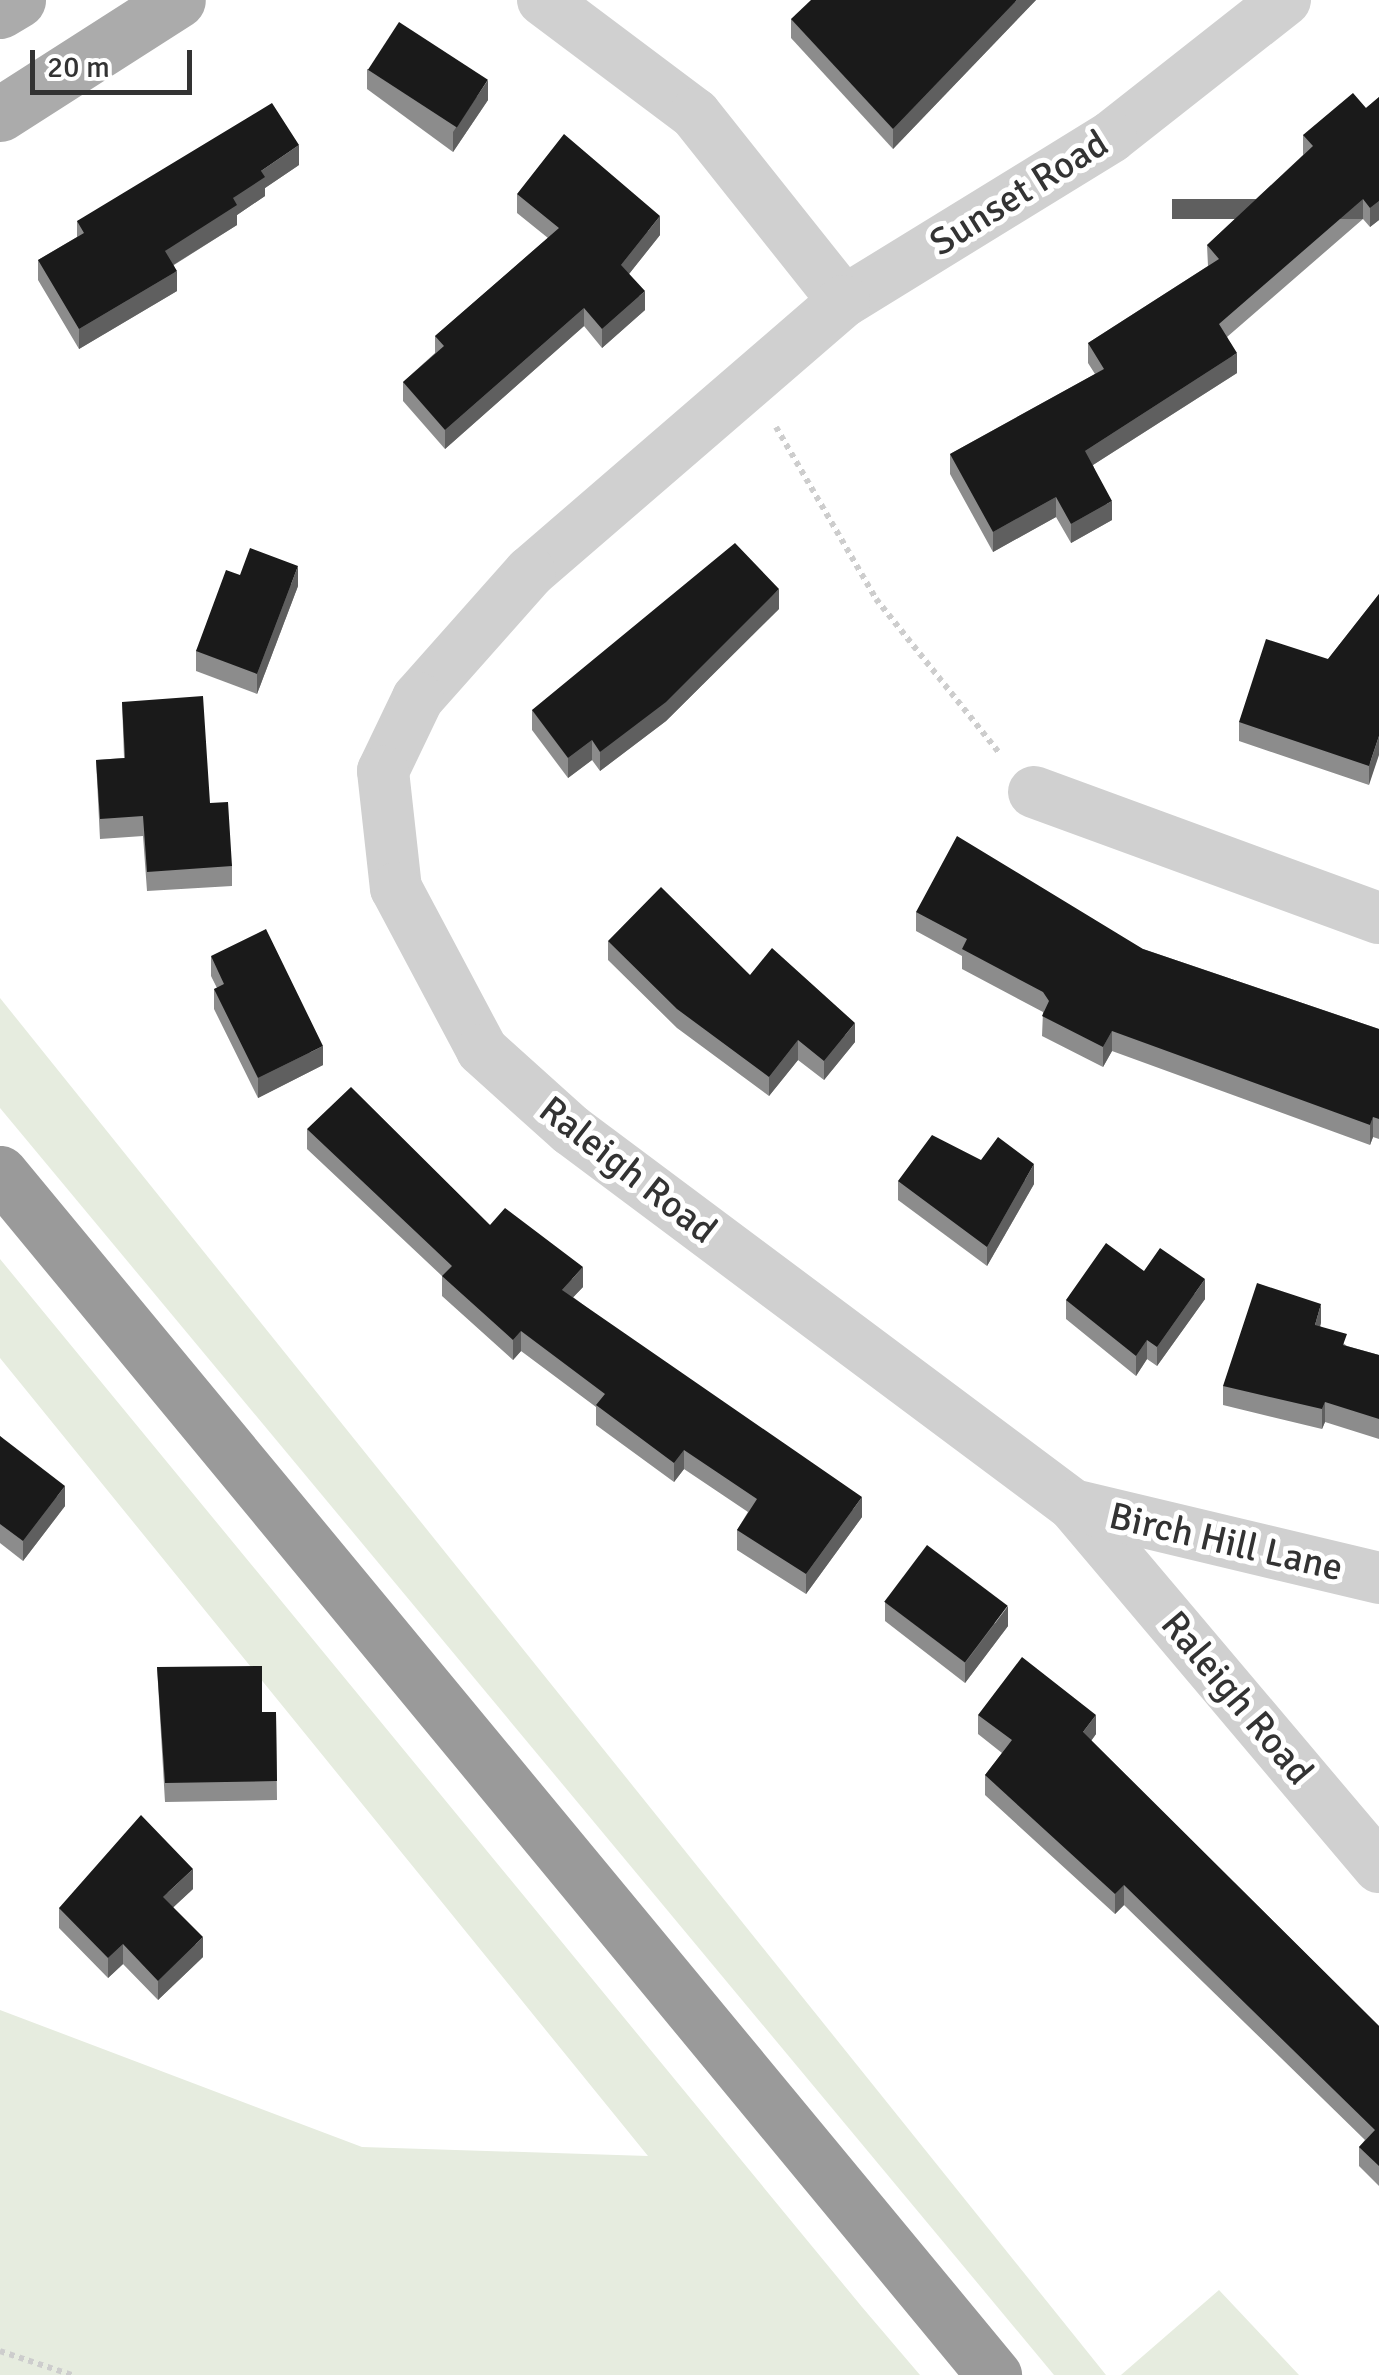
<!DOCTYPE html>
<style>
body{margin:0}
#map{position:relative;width:1379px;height:2375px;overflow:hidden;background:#fff;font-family:Signika,sans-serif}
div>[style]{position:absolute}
.green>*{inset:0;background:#e6ecdf}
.path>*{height:6px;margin-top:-3px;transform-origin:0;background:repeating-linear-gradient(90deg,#cdcdcd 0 5px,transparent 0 10px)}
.street>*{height:52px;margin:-26px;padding:0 26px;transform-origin:26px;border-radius:26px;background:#d0d0d0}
.primary>*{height:55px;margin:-27.5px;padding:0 27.5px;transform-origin:27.5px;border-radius:27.5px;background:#ababab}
.highway>*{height:55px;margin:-27.5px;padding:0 27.5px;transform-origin:27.5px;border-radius:27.5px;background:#9a9a9a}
.wall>*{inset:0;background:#8c8c8c}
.shaded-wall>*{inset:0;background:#5f5f5f;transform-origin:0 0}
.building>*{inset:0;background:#1a1a1a;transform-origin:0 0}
span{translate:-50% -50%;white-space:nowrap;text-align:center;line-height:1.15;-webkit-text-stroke:10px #fff;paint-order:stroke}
.street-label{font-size:38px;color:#333}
.scale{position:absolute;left:30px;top:50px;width:162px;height:45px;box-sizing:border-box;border:5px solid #333;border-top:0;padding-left:12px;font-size:30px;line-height:35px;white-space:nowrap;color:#333;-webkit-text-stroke:8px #fff;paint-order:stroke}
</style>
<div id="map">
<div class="green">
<i style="clip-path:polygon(0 998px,1106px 2375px,1054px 2375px,0 1108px)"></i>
<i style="clip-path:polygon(0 1259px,862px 2307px,920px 2375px,0 2375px,0 2010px,362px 2147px,648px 2156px,0 1358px)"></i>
<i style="clip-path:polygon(1219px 2290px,1299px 2375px,1121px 2375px)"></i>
</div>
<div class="path">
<i style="left:776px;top:427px;width:199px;rotate:59.8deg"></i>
<i style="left:876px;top:599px;width:198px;rotate:51.3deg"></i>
<i style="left:0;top:2351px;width:76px;rotate:18.4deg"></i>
</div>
<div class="street">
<i style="left:543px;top:0;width:190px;rotate:36.9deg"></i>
<i style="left:695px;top:114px;width:239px;rotate:51.5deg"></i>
<i style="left:1285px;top:0;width:221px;rotate:141.8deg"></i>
<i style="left:1111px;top:137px;width:313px;rotate:148.4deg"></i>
<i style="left:844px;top:301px;width:415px;rotate:139.2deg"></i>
<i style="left:530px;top:572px;width:169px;rotate:131.6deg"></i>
<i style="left:418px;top:698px;width:81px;rotate:115.6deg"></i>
<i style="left:383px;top:771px;width:118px;rotate:83.7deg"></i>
<i style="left:396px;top:888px;width:183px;rotate:62deg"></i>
<i style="left:482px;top:1050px;width:120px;rotate:42deg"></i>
<i style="left:571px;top:1130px;width:627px;rotate:36.76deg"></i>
<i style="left:1073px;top:1505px;width:474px;rotate:49.8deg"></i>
<i style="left:1034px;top:792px;width:367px;rotate:20.1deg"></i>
<i style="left:1073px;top:1505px;width:315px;rotate:13.4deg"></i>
</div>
<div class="primary">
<i style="left:0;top:11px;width:21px;rotate:-31deg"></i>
<i style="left:0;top:114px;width:211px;rotate:-32.6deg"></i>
</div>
<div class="highway">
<i style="left:0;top:1173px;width:1560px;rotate:50.41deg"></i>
</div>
<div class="wall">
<i style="clip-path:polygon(1036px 0,893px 149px,791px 38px,791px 19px)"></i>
<i style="clip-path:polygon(367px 69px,488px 100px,453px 152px,367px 89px)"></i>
<i style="clip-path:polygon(1379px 97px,1379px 220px,1370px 227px,1363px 219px,1227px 337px,1237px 373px,1093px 465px,1112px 520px,1071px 543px,1056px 517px,993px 552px,950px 474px,950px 454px,1095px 374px,1088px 363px,1088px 343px,1208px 266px,1207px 245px,1303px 155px,1303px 135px,1366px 108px)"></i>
<i style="clip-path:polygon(299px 165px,265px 188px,265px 196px,237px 215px,237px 225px,174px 265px,177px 291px,79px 349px,38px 280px,38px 260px,77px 237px,77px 221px)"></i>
<i style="clip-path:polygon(517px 194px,660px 235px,629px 274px,645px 310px,602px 348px,584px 326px,445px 449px,403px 401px,403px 382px,435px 353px,435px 336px,548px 238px,517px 213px)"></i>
<i style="clip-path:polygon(240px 575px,298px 586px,257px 694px,196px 671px,196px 651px)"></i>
<i style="clip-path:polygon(1379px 594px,1369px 785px,1239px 741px,1239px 722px,1328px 659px)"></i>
<i style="clip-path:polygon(779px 609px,666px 721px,600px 771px,592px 760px,568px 778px,532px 730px,532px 710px)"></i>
<i style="clip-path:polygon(122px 702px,210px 803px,232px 866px,232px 886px,147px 891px,143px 836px,100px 839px,96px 760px,124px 758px)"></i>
<i style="clip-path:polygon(916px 912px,1143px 949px,1379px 1029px,1379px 1139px,1373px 1137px,1370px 1145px,1112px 1051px,1103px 1067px,1042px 1036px,1043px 1012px,962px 969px,962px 956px,916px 931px)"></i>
<i style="clip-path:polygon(608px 941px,750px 975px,855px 1042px,824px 1080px,798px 1060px,769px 1096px,677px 1028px,608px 960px)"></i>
<i style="clip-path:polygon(211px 956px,323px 1065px,258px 1098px,214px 1009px,214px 989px,217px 988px,211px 976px)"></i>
<i style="clip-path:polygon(307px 1129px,490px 1225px,583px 1287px,573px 1297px,862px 1517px,806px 1594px,737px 1550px,737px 1530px,748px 1512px,684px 1469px,674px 1482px,596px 1425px,596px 1407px,521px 1351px,513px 1360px,442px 1296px,442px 1276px,307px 1149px)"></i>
<i style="clip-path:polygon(981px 1160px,1034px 1184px,987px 1266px,898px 1200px,898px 1181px)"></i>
<i style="clip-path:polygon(1144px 1271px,1205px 1299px,1157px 1366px,1147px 1359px,1136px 1376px,1066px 1319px,1066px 1300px)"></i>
<i style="clip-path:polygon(1321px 1323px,1320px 1326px,1347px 1346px,1379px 1355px,1379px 1439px,1325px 1422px,1322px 1429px,1223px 1405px,1223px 1386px)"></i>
<i style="clip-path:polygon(0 1436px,65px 1506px,23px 1561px,0 1543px)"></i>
<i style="clip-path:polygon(885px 1602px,1008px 1626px,965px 1683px,885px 1621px)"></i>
<i style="clip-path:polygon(157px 1667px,262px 1712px,276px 1712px,277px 1800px,165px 1802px)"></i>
<i style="clip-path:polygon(978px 1715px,1096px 1734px,1091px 1741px,1379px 2026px,1379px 2186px,1359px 2166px,1359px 2147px,1365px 2140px,1124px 1905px,1115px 1914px,985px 1795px,985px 1775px,1002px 1753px,978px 1734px)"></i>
<i style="clip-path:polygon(193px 1889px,173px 1907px,203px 1957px,158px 2000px,123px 1964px,108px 1978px,59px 1928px,59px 1908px)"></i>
</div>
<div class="shaded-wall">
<i style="clip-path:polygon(1017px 0,1036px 0,893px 149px,893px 129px)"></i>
<i style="clip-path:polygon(488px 80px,488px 100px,453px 152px,453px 132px)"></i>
<i style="clip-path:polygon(299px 145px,299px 165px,265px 188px,265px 196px,237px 215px,237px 225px,165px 270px,165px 251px,233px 198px,261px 171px)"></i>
<i style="left:1363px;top:199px;width:20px;height:191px;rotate:90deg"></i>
<i style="clip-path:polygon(1379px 201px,1379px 220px,1370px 227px,1370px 208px)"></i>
<i style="clip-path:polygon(660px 216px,660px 235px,621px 284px,621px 265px)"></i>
<i style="clip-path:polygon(177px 271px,177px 291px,79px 349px,79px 329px)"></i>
<i style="clip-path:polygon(645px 291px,645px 310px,602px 348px,602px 329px)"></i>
<i style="clip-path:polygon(584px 308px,584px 326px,445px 449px,445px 430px)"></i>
<i style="clip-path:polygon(1237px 353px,1237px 373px,1085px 470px,1085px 451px)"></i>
<i style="clip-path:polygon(1056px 497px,1056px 517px,993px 552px,993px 532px)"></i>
<i style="clip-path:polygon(1112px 501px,1112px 520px,1071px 543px,1071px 524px)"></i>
<i style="clip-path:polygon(298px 566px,298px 586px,257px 694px,257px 674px)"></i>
<i style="clip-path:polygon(779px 589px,779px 609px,666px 721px,600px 771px,600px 752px)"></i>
<i style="clip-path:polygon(1379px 736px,1379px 755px,1369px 785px,1369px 766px)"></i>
<i style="clip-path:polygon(592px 740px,592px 760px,568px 778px,568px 758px)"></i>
<i style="clip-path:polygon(855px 1023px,855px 1042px,824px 1080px,824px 1061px)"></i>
<i style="clip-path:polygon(1112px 1031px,1112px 1051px,1103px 1067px,1103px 1047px)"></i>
<i style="clip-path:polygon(798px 1040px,798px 1060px,769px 1096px,769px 1077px)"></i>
<i style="clip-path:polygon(323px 1046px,323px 1065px,258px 1098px,258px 1078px)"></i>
<i style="clip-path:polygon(1373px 1117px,1373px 1137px,1370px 1145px,1370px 1125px)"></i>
<i style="clip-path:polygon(1034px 1164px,1034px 1184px,987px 1266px,987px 1247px)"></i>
<i style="clip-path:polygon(583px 1267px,583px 1287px,562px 1309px,562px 1290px)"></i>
<i style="clip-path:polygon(1205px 1279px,1205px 1299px,1157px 1366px,1157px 1347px)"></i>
<i style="clip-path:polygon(1321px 1304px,1321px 1323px,1315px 1344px,1315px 1325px)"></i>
<i style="clip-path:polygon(521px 1331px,521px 1351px,513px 1360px,513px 1340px)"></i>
<i style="clip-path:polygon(1147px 1340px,1147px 1359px,1136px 1376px,1136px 1356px)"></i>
<i style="clip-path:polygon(1325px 1402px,1325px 1422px,1322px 1429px,1322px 1409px)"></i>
<i style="clip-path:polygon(684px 1450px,684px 1469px,674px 1482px,674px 1463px)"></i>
<i style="clip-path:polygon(65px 1486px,65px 1506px,23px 1561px,23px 1541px)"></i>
<i style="clip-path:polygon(862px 1497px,862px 1517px,806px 1594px,806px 1574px)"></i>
<i style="clip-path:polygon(1008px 1606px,1008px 1626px,965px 1683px,965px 1663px)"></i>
<i style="clip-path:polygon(1096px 1715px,1096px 1734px,1083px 1752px,1083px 1732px)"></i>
<i style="clip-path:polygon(193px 1869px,193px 1889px,163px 1917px,163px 1897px)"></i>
<i style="clip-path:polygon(1124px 1885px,1124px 1905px,1115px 1914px,1115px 1894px)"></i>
<i style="clip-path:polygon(203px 1937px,203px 1957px,158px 2000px,158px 1981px)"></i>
<i style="clip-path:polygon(123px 1944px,123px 1964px,108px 1978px,108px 1958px)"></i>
</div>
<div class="building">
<i style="clip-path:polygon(811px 0,1017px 0,893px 129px,791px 19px)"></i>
<i style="left:399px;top:22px;width:106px;height:57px;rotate:33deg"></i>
<i style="clip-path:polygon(1353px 93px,1366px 108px,1379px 97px,1379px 201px,1370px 208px,1363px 199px,1219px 324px,1237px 353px,1085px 451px,1112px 501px,1071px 524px,1056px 497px,993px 532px,950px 454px,1104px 369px,1088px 343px,1219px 259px,1207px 245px,1313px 146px,1303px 135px)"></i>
<i style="clip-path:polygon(272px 103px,299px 145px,261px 171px,265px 177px,233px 198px,237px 205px,165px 251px,177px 271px,79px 329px,38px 260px,84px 233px,77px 221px)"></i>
<i style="clip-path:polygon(564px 134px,660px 216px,621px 265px,645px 291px,602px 329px,584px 308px,445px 430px,403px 382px,444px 346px,435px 336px,559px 228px,517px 194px)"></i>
<i style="clip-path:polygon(735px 543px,779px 589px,666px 702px,600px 752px,592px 740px,568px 758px,532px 710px)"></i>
<i style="clip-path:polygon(250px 548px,298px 566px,257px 674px,196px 651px,226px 570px,240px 575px)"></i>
<i style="clip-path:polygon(1379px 594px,1379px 736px,1369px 766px,1239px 722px,1266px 639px,1328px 659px)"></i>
<i style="clip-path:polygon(203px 696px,210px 803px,228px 802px,232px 866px,147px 872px,143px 816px,100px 819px,96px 760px,125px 758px,122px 702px)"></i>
<i style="clip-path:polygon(957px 836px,1143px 949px,1379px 1029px,1379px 1119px,1373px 1117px,1370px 1125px,1112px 1031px,1103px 1047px,1042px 1016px,1049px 1001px,1043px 992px,962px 949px,967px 939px,916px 912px)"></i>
<i style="clip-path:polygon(661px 887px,750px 975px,772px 948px,855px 1023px,824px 1061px,798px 1040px,769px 1077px,677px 1009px,608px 941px)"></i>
<i style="clip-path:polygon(266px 929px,323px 1046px,258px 1078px,214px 989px,224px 984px,211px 956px)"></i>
<i style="clip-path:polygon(351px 1087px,490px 1225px,505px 1208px,583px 1267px,562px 1290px,862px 1497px,806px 1574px,737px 1530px,757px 1499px,684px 1450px,674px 1463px,596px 1405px,605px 1394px,521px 1331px,513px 1340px,442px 1276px,452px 1266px,307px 1129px)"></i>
<i style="clip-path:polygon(932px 1135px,981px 1160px,998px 1137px,1034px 1164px,987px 1247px,898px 1181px)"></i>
<i style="clip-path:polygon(1106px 1243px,1144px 1271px,1160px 1248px,1205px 1279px,1157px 1347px,1147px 1340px,1136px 1356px,1066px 1300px)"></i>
<i style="clip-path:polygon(1257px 1283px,1321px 1304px,1315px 1325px,1347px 1334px,1343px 1345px,1379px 1355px,1379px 1419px,1325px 1402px,1322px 1409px,1223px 1386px)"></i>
<i style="clip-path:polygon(0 1436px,65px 1486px,23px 1541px,0 1524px)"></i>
<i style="left:927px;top:1545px;width:101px;height:71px;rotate:37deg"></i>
<i style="clip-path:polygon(1022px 1657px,1096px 1715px,1083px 1732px,1379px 2026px,1379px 2166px,1359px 2147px,1375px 2130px,1124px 1885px,1115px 1894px,985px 1775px,1012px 1740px,978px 1715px)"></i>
<i style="clip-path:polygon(262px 1666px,262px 1712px,276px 1712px,277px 1781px,165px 1783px,157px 1667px)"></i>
<i style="clip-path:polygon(141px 1815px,193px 1869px,163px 1897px,203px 1937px,158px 1981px,123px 1944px,108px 1958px,59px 1908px)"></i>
</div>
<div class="street-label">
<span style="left:1019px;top:193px;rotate:-32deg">Sunset Road</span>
<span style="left:628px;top:1170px;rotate:38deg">Raleigh Road</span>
<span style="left:1226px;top:1542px;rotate:13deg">Birch Hill Lane</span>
<span style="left:1237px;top:1698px;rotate:50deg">Raleigh Road</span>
</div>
<div class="scale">20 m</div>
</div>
